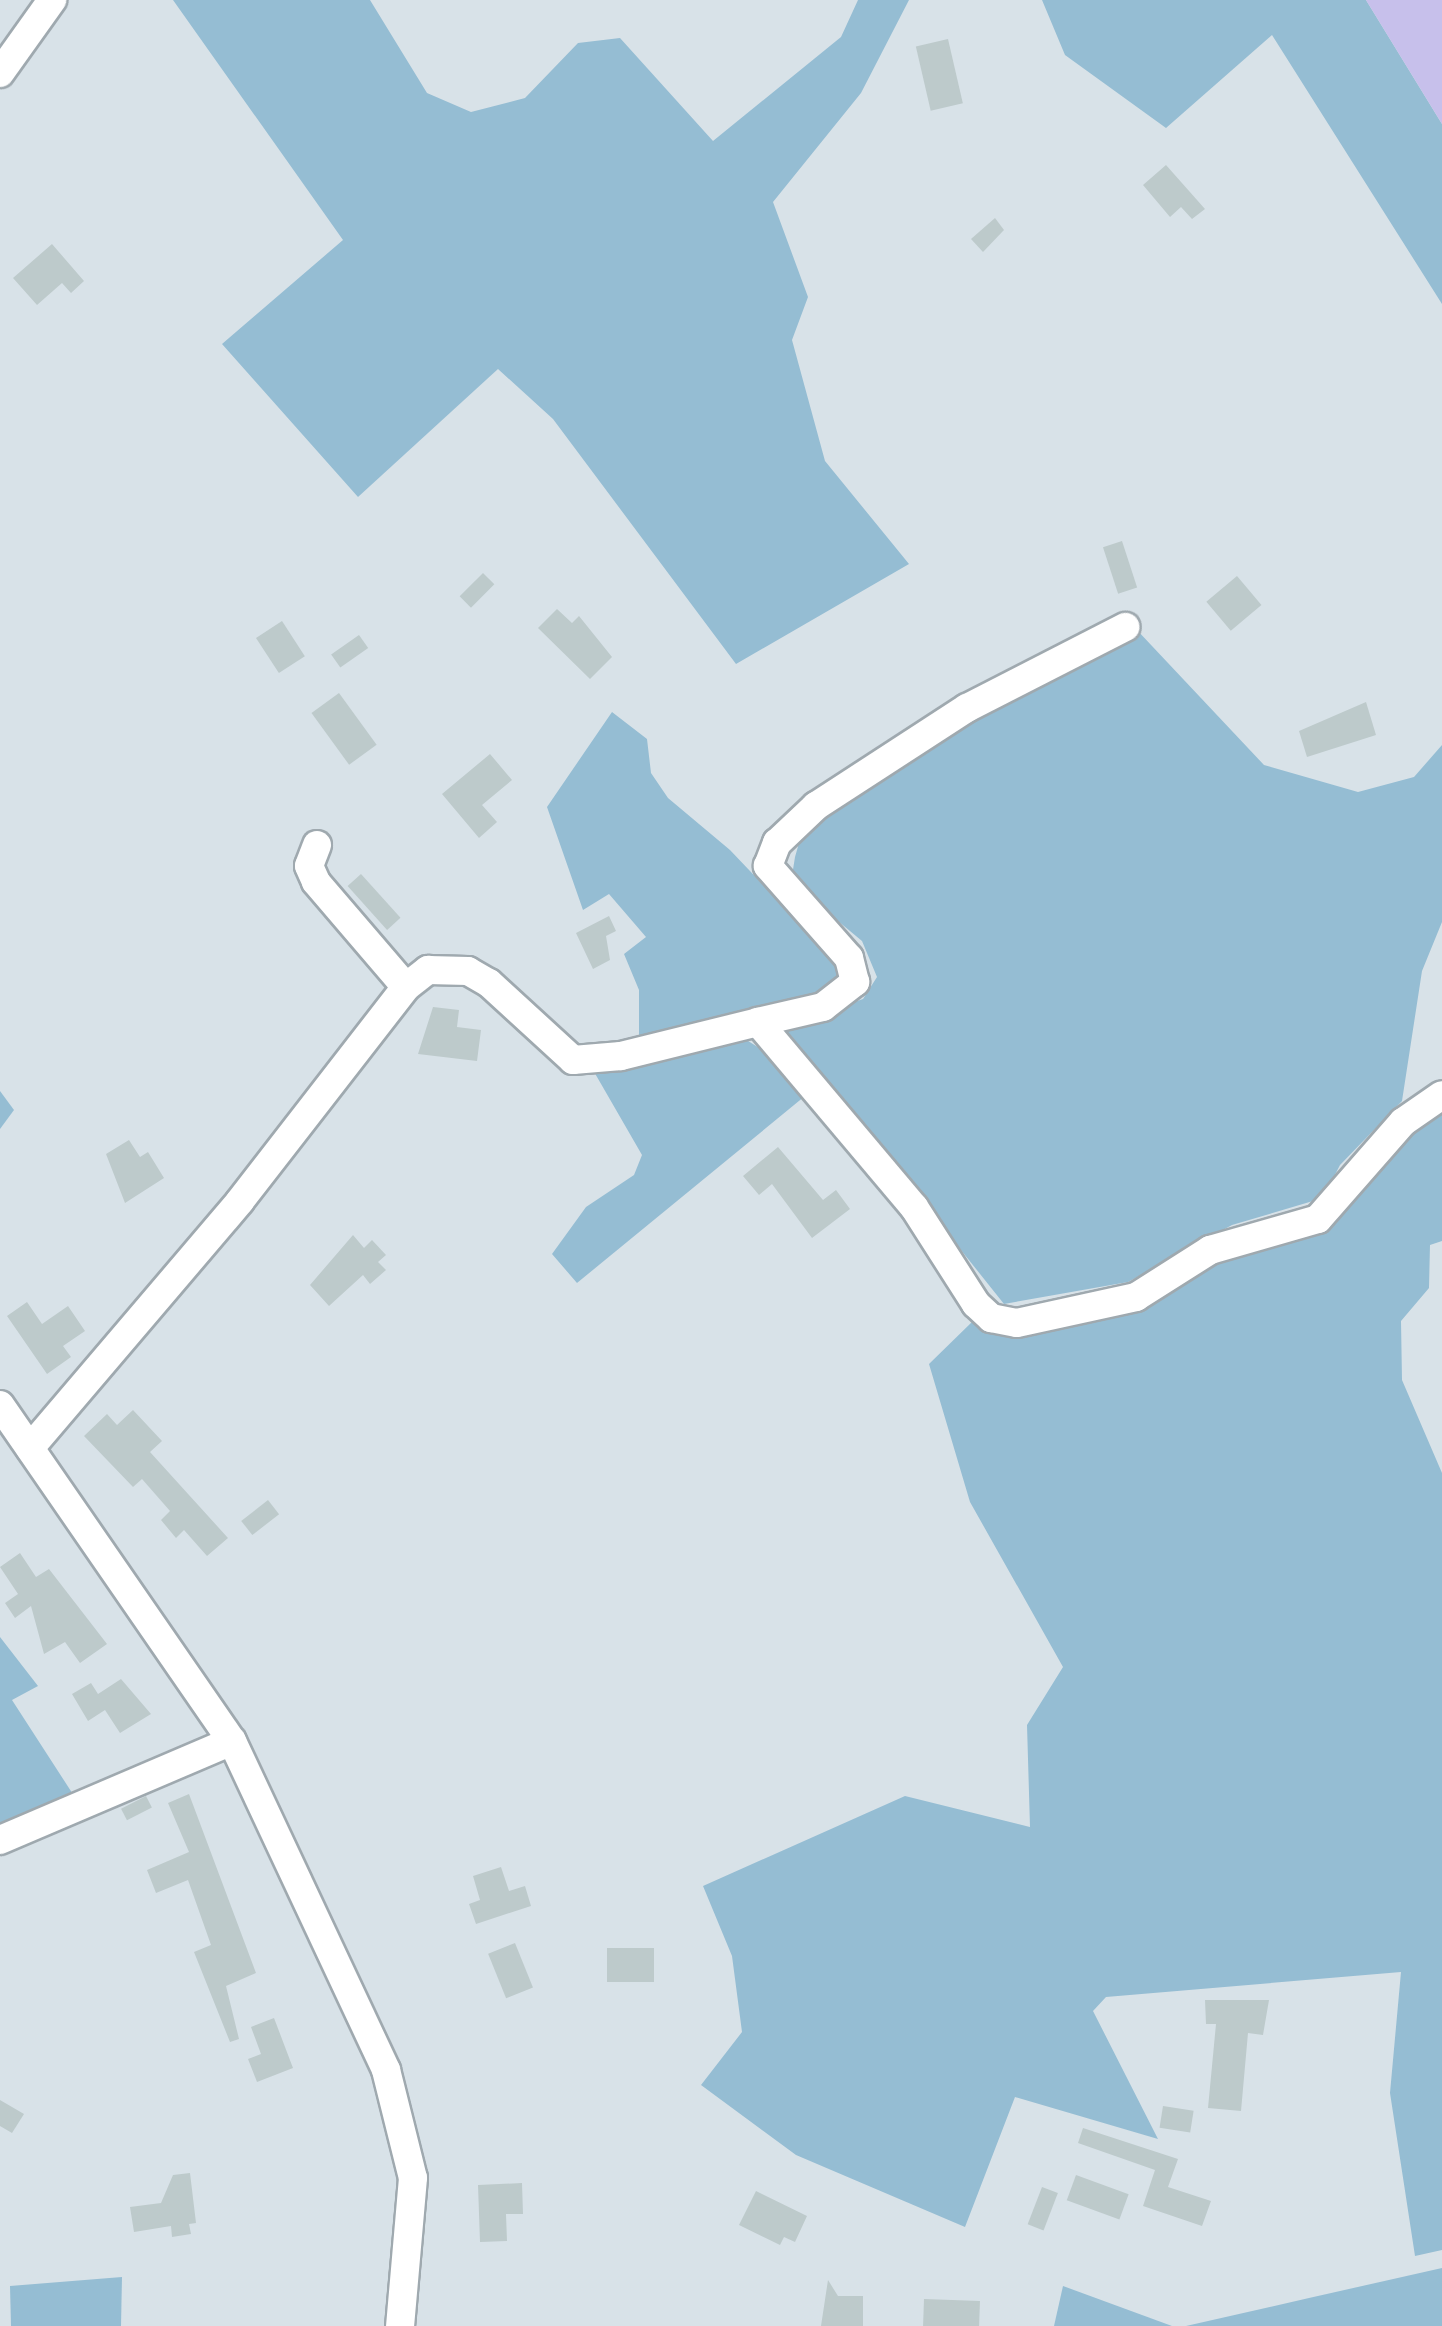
<!DOCTYPE html>
<style>
body{margin:0}
#map{position:relative;width:1442px;height:2326px;overflow:hidden;background:#d8e2e8;font-family:"Golos Text",sans-serif}
div>[style]{position:absolute}
.green>*{inset:0;background:#95bdd3}
.water>*{inset:0;background:#c7c0eb}
.building>*{inset:0;background:#bdcacb;transform-origin:0 0}
.roads{filter:drop-shadow(2px 0 #9fa9af) drop-shadow(-2px 0 #9fa9af) drop-shadow(0 2px #9fa9af) drop-shadow(0 -2px #9fa9af)}
.minor>*{height:28px;margin:-14px;padding:0 14px;transform-origin:14px;border-radius:14px;background:#fff}
span{translate:-50% -50%;white-space:nowrap;text-align:center;line-height:1.15;-webkit-text-stroke:6px #d8e2e8;paint-order:stroke}
</style>
<div id="map">
<div class="green">
<i style="clip-path:polygon(173px 0,370px 0,427px 93px,471px 112px,525px 98px,578px 43px,620px 38px,713px 141px,841px 37px,858px 0,909px 0,861px 93px,773px 202px,808px 297px,792px 340px,825px 461px,909px 564px,736px 664px,553px 419px,498px 369px,358px 497px,222px 344px,343px 240px)"></i>
<i style="clip-path:polygon(1042px 0,1366px 0,1442px 124px,1442px 304px,1272px 35px,1166px 128px,1065px 55px)"></i>
<i style="clip-path:polygon(1136px 629px,1264px 765px,1358px 792px,1414px 777px,1442px 745px,1442px 922px,1422px 971px,1402px 1101px,1340px 1165px,1323px 1198px,1232px 1225px,1128px 1282px,1004px 1304px,783px 1027px,863px 999px,877px 977px,862px 941px,791px 882px,795px 857px,801px 836px,860px 788px)"></i>
<i style="clip-path:polygon(612px 712px,647px 739px,651px 773px,668px 798px,730px 850px,832px 957px,839px 975px,824px 992px,639px 1042px,639px 990px,624px 954px,646px 937px,609px 894px,583px 910px,547px 807px)"></i>
<i style="clip-path:polygon(737px 1034px,772px 1056px,805px 1096px,577px 1283px,552px 1254px,586px 1207px,634px 1175px,642px 1155px,593px 1070px)"></i>
<i style="clip-path:polygon(0 1091px,14px 1110px,0 1129px)"></i>
<i style="clip-path:polygon(1442px 1105px,1442px 1241px,1430px 1245px,1429px 1288px,1401px 1321px,1402px 1380px,1442px 1473px,1442px 2250px,1415px 2256px,1390px 2093px,1401px 1972px,1106px 1997px,1093px 2011px,1158px 2139px,1015px 2097px,965px 2227px,796px 2155px,701px 2085px,742px 2032px,732px 1956px,703px 1886px,905px 1796px,1030px 1827px,1027px 1725px,1063px 1667px,970px 1502px,929px 1364px,973px 1321px,1004px 1335px,1086px 1323px,1135px 1304px,1223px 1251px,1314px 1227px)"></i>
<i style="clip-path:polygon(0 1637px,38px 1686px,12px 1700px,78px 1802px,0 1831px)"></i>
<i style="clip-path:polygon(1442px 2268px,1442px 2326px,1186px 2326px,1309px 2298px)"></i>
<i style="clip-path:polygon(122px 2277px,121px 2326px,11px 2326px,10px 2286px)"></i>
<i style="clip-path:polygon(1063px 2286px,1172px 2326px,1054px 2326px)"></i>
</div>
<div class="water">
<i style="clip-path:polygon(1366px 0,1442px 0,1442px 124px)"></i>
</div>
<div class="building">
<i style="left:948px;top:39px;width:66px;height:33px;rotate:77deg"></i>
<i style="clip-path:polygon(1166px 165px,1205px 209px,1192px 219px,1181px 207px,1170px 217px,1143px 185px)"></i>
<i style="clip-path:polygon(995px 218px,1004px 230px,983px 252px,971px 239px)"></i>
<i style="clip-path:polygon(52px 244px,84px 281px,71px 293px,62px 283px,37px 305px,13px 278px)"></i>
<i style="left:1122px;top:541px;width:49px;height:20px;rotate:72deg"></i>
<i style="left:483px;top:573px;width:16px;height:33px;rotate:45deg"></i>
<i style="left:1237px;top:576px;width:38px;height:40px;rotate:50deg"></i>
<i style="clip-path:polygon(557px 609px,572px 623px,579px 616px,612px 657px,590px 679px,538px 628px)"></i>
<i style="left:282px;top:621px;width:42px;height:31px;rotate:57deg"></i>
<i style="left:359px;top:635px;width:16px;height:34px;rotate:55deg"></i>
<i style="left:339px;top:693px;width:64px;height:34px;rotate:54deg"></i>
<i style="clip-path:polygon(1366px 702px,1376px 735px,1307px 757px,1299px 731px)"></i>
<i style="clip-path:polygon(490px 754px,512px 780px,482px 805px,497px 822px,479px 838px,442px 794px)"></i>
<i style="left:361px;top:874px;width:59px;height:18px;rotate:48deg"></i>
<i style="clip-path:polygon(609px 916px,616px 931px,606px 936px,610px 960px,593px 969px,576px 933px)"></i>
<i style="clip-path:polygon(433px 1007px,459px 1010px,457px 1027px,481px 1030px,477px 1061px,418px 1054px)"></i>
<i style="clip-path:polygon(129px 1140px,140px 1157px,148px 1152px,164px 1178px,125px 1203px,106px 1154px)"></i>
<i style="clip-path:polygon(778px 1147px,823px 1200px,836px 1190px,850px 1209px,812px 1238px,772px 1184px,759px 1195px,743px 1176px)"></i>
<i style="clip-path:polygon(353px 1235px,364px 1248px,372px 1240px,386px 1255px,378px 1262px,386px 1270px,370px 1284px,363px 1275px,329px 1306px,310px 1285px)"></i>
<i style="clip-path:polygon(27px 1302px,42px 1324px,68px 1306px,85px 1331px,63px 1346px,71px 1357px,47px 1374px,7px 1316px)"></i>
<i style="clip-path:polygon(133px 1410px,162px 1441px,150px 1452px,228px 1538px,207px 1556px,184px 1530px,176px 1538px,161px 1520px,170px 1511px,142px 1479px,133px 1487px,84px 1436px,107px 1414px,117px 1425px)"></i>
<i style="left:268px;top:1500px;width:18px;height:34px;rotate:52deg"></i>
<i style="clip-path:polygon(20px 1553px,36px 1577px,49px 1569px,107px 1644px,80px 1663px,65px 1642px,44px 1654px,31px 1606px,15px 1618px,5px 1603px,18px 1594px,0 1567px)"></i>
<i style="clip-path:polygon(121px 1679px,151px 1714px,120px 1733px,105px 1710px,88px 1721px,72px 1694px,91px 1683px,98px 1694px)"></i>
<i style="clip-path:polygon(189px 1794px,256px 1973px,226px 1986px,239px 2039px,230px 2042px,194px 1952px,211px 1945px,188px 1880px,156px 1893px,147px 1870px,189px 1852px,168px 1803px)"></i>
<i style="left:146px;top:1796px;width:13px;height:28px;rotate:63deg"></i>
<i style="clip-path:polygon(501px 1867px,509px 1891px,525px 1886px,531px 1906px,476px 1924px,469px 1904px,480px 1900px,473px 1876px)"></i>
<i style="left:515px;top:1943px;width:48px;height:29px;rotate:68deg"></i>
<i style="left:607px;top:1948px;width:47px;height:34px"></i>
<i style="clip-path:polygon(1205px 2000px,1269px 2000px,1263px 2035px,1248px 2033px,1241px 2111px,1208px 2108px,1216px 2024px,1206px 2024px)"></i>
<i style="clip-path:polygon(274px 2018px,293px 2068px,257px 2082px,248px 2059px,261px 2054px,251px 2027px)"></i>
<i style="clip-path:polygon(0 2100px,24px 2114px,12px 2133px,0 2126px)"></i>
<i style="left:1163px;top:2106px;width:31px;height:22px;rotate:9deg"></i>
<i style="clip-path:polygon(1083px 2128px,1178px 2159px,1168px 2187px,1211px 2201px,1202px 2226px,1143px 2206px,1155px 2170px,1078px 2143px)"></i>
<i style="clip-path:polygon(190px 2173px,196px 2223px,189px 2224px,191px 2234px,172px 2237px,171px 2226px,134px 2232px,130px 2207px,161px 2203px,173px 2175px)"></i>
<i style="left:1076px;top:2175px;width:56px;height:27px;rotate:20deg"></i>
<i style="clip-path:polygon(522px 2183px,523px 2214px,506px 2214px,507px 2241px,480px 2242px,478px 2185px)"></i>
<i style="left:1042px;top:2187px;width:17px;height:40px;rotate:21deg"></i>
<i style="clip-path:polygon(756px 2191px,807px 2216px,795px 2242px,784px 2237px,780px 2245px,739px 2225px)"></i>
<i style="clip-path:polygon(828px 2280px,838px 2296px,863px 2296px,863px 2326px,821px 2326px)"></i>
<i style="left:924px;top:2299px;width:56px;height:27px;rotate:2deg"></i>
</div>
<div class="roads">
<div class="minor">
<i style="left:0;top:73px;width:90px;rotate:-54.5deg"></i>
<i style="left:317px;top:845px;width:22px;rotate:111deg"></i>
<i style="left:309px;top:866px;width:17px;rotate:66deg"></i>
<i style="left:316px;top:882px;width:138px;rotate:49.4deg"></i>
<i style="left:758px;top:1022px;width:67px;rotate:-13deg"></i>
<i style="left:823px;top:1007px;width:41px;rotate:-38deg"></i>
<i style="left:855px;top:982px;width:25px;rotate:-104deg"></i>
<i style="left:849px;top:958px;width:123px;rotate:-131.4deg"></i>
<i style="left:768px;top:866px;width:25px;rotate:-69deg"></i>
<i style="left:777px;top:843px;width:54px;rotate:-43.5deg"></i>
<i style="left:816px;top:806px;width:180px;rotate:-33deg"></i>
<i style="left:967px;top:708px;width:178px;rotate:-27.1deg"></i>
<i style="left:0;top:1405px;width:408px;rotate:55.4deg"></i>
<i style="left:232px;top:1741px;width:363px;rotate:64.9deg"></i>
<i style="left:386px;top:2070px;width:111px;rotate:76deg"></i>
<i style="left:413px;top:2178px;width:149px;rotate:95deg"></i>
<i style="left:30px;top:1448px;width:324px;rotate:-49.6deg"></i>
<i style="left:240px;top:1201px;width:271px;rotate:-52.2deg"></i>
<i style="left:406px;top:987px;width:28px;rotate:-38deg"></i>
<i style="left:428px;top:970px;width:40px;rotate:1.4deg"></i>
<i style="left:468px;top:971px;width:24px;rotate:30deg"></i>
<i style="left:489px;top:983px;width:114px;rotate:42.5deg"></i>
<i style="left:573px;top:1060px;width:48px;rotate:-4.8deg"></i>
<i style="left:621px;top:1056px;width:141px;rotate:-13.9deg"></i>
<i style="left:758px;top:1022px;width:242px;rotate:49.9deg"></i>
<i style="left:914px;top:1207px;width:115px;rotate:57.4deg"></i>
<i style="left:976px;top:1304px;width:21px;rotate:43deg"></i>
<i style="left:991px;top:1318px;width:26px;rotate:11deg"></i>
<i style="left:1017px;top:1323px;width:122px;rotate:-12.3deg"></i>
<i style="left:1136px;top:1297px;width:88px;rotate:-32.4deg"></i>
<i style="left:1210px;top:1250px;width:112px;rotate:-16deg"></i>
<i style="left:1318px;top:1219px;width:129px;rotate:-48.8deg"></i>
<i style="left:1403px;top:1122px;width:47px;rotate:-34.7deg"></i>
<i style="left:0;top:1840px;width:252px;rotate:-23.1deg"></i>
</div>
</div>
</div>
